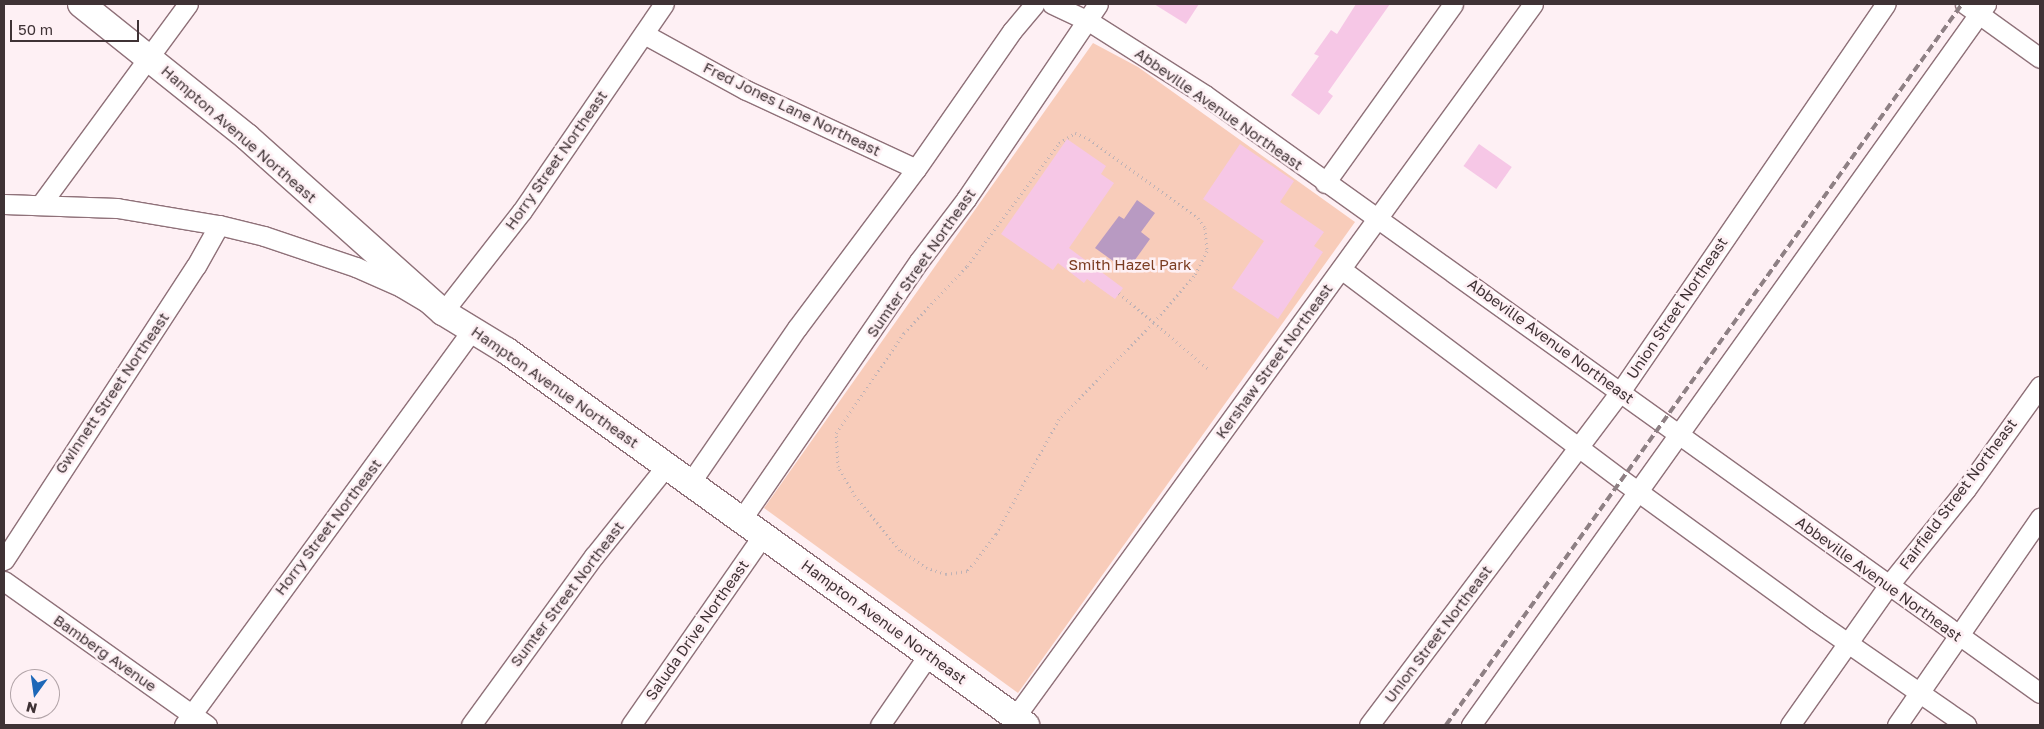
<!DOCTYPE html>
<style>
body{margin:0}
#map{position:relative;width:2044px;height:729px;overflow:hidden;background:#fef0f4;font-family:"Golos Text",sans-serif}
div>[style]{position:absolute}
.green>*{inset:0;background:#f8ccba}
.water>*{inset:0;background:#b89ac2}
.building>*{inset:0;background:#f6c7e6;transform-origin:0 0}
.path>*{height:3px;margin-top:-1.5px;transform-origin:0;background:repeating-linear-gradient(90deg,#bfb2b5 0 1px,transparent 0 5px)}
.roads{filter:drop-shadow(1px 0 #8f7179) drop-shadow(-1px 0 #8f7179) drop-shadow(0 1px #8f7179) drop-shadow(0 -1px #8f7179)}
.street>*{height:19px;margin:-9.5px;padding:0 9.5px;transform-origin:9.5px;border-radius:9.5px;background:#fff}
.secondary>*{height:26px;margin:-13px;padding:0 13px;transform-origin:13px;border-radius:13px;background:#fff}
.rail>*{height:4px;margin-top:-2px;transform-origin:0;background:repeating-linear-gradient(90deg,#8e8084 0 8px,transparent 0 12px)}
span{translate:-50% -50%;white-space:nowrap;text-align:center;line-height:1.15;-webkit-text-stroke:5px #fef0f4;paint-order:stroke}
.street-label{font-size:15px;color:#3f3235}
.park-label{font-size:15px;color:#7b3c21}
.frame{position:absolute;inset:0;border:5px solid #3f3235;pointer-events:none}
.north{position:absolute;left:10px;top:669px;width:50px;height:50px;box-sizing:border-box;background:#fef0f4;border:1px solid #b2a4a8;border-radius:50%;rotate:194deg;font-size:14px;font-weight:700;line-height:20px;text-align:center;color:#3f3235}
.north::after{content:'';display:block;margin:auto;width:18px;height:22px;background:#1e68b8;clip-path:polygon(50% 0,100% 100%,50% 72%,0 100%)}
.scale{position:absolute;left:10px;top:20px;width:129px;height:22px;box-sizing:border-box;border:2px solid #3f3235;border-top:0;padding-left:6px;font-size:15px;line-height:18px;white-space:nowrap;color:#3f3235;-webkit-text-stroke:4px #fef0f4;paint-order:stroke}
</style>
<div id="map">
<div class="green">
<i style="clip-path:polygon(1093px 43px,1138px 67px,1355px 222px,1018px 693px,764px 508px)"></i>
</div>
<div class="water">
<i style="clip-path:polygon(1137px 200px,1155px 213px,1141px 232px,1150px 239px,1127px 271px,1095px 248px,1119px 216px,1124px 219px)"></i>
</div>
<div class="building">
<i style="clip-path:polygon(1154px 4px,1199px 4px,1186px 24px)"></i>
<i style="clip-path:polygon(1356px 4px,1390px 4px,1328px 92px,1333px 96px,1319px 115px,1291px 95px,1319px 56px,1314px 54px,1331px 30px,1337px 34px)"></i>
<i style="clip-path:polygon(1067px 139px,1106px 166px,1101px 174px,1114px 183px,1069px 248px,1123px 288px,1115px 299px,1087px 279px,1084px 283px,1058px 263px,1053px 270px,1001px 234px)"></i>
<i style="clip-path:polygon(1240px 144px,1294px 181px,1280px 202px,1324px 232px,1314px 246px,1323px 252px,1278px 319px,1232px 288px,1264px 241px,1203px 199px)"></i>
<i style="left:1479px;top:144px;width:40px;height:27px;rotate:35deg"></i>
</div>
<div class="path">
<i style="left:1075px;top:133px;width:15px;rotate:23deg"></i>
<i style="left:1089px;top:139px;width:135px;rotate:35.9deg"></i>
<i style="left:1198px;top:218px;width:12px;rotate:55deg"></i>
<i style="left:1205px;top:228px;width:23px;rotate:85deg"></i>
<i style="left:1207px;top:251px;width:28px;rotate:117deg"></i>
<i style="left:1194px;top:276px;width:62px;rotate:131.1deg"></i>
<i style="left:1153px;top:323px;width:134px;rotate:134.4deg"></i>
<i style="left:1059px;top:419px;width:131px;rotate:118.7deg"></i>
<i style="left:996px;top:534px;width:35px;rotate:127deg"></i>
<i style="left:975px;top:562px;width:12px;rotate:132deg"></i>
<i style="left:967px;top:571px;width:21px;rotate:172deg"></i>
<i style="left:946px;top:574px;width:20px;rotate:-162deg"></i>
<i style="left:927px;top:568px;width:32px;rotate:-146deg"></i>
<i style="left:900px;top:550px;width:70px;rotate:-129.8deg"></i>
<i style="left:855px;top:496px;width:34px;rotate:-120deg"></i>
<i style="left:838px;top:467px;width:34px;rotate:-93deg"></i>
<i style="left:836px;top:433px;width:121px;rotate:-55.8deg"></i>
<i style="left:904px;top:333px;width:92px;rotate:-46.8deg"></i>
<i style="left:967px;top:266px;width:154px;rotate:-53.2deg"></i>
<i style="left:1059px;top:143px;width:19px;rotate:-32deg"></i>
<i style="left:1119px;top:293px;width:116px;rotate:40.4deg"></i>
</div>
<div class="roads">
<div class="street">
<i style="left:1052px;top:4px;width:38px;rotate:25deg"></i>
<i style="left:1087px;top:20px;width:140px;rotate:32.4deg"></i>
<i style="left:1205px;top:95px;width:1027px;rotate:35.61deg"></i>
<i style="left:1965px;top:4px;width:92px;rotate:35.8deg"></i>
<i style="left:644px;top:34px;width:116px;rotate:28.8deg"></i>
<i style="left:746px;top:90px;width:187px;rotate:24.9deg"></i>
<i style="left:1325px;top:183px;width:220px;rotate:-54.4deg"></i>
<i style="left:4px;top:204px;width:113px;rotate:2deg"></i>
<i style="left:117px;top:208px;width:103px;rotate:9.5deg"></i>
<i style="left:219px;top:225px;width:46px;rotate:13.7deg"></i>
<i style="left:264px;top:236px;width:97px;rotate:18.6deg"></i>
<i style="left:356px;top:267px;width:49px;rotate:24deg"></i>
<i style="left:401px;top:287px;width:49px;rotate:30.8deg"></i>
<i style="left:443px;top:312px;width:128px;rotate:-52deg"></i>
<i style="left:522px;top:211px;width:251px;rotate:-55.6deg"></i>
<i style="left:41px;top:204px;width:248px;rotate:-53.7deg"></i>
<i style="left:1341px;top:269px;width:351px;rotate:36.9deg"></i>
<i style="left:1622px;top:480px;width:240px;rotate:36deg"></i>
<i style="left:1816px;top:621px;width:183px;rotate:34.7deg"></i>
<i style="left:690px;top:483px;width:188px;rotate:-55.4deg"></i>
<i style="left:797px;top:328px;width:199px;rotate:-53.2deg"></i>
<i style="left:916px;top:169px;width:168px;rotate:-55.2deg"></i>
<i style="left:1012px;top:31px;width:35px;rotate:-50deg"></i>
<i style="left:741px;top:520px;width:314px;rotate:-55.5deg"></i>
<i style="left:919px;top:261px;width:78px;rotate:-52.8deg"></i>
<i style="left:966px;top:199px;width:235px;rotate:-55.9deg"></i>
<i style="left:4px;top:560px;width:351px;rotate:-56.9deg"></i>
<i style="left:196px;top:266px;width:47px;rotate:-60.7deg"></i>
<i style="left:4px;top:581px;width:249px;rotate:35.4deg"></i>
<i style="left:1015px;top:717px;width:881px;rotate:-54deg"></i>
<i style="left:184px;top:725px;width:490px;rotate:-53.9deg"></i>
<i style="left:471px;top:725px;width:209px;rotate:-54deg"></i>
<i style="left:594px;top:556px;width:115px;rotate:-51.3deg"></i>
<i style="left:631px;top:725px;width:231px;rotate:-55.2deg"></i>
<i style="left:880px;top:725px;width:86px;rotate:-55.4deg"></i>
<i style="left:1369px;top:725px;width:417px;rotate:-53deg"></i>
<i style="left:1620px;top:392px;width:470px;rotate:-55.6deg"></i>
<i style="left:1471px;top:725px;width:886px;rotate:-54.46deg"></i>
<i style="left:1790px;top:725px;width:170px;rotate:-54.8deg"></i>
<i style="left:1888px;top:586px;width:124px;rotate:-51.2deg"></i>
<i style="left:1966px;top:489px;width:127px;rotate:-54.3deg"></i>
<i style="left:1897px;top:725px;width:252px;rotate:-55.4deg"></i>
</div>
<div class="secondary">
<i style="left:81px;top:4px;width:213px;rotate:38.7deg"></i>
<i style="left:247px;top:137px;width:263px;rotate:41.8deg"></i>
<i style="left:443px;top:312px;width:75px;rotate:31.4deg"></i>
<i style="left:507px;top:351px;width:640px;rotate:35.78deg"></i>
</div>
</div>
<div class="rail">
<i style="left:1446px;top:725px;width:887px;rotate:-54.41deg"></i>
</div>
<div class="street-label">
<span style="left:792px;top:109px;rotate:26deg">Fred Jones Lane Northeast</span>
<span style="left:1219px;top:109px;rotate:35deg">Abbeville Avenue Northeast</span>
<span style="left:239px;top:134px;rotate:41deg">Hampton Avenue Northeast</span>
<span style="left:556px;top:160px;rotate:-55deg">Horry Street Northeast</span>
<span style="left:921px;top:263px;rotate:-55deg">Sumter Street Northeast</span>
<span style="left:1677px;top:308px;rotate:-56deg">Union Street Northeast</span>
<span style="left:1551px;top:341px;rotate:36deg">Abbeville Avenue Northeast</span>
<span style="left:1274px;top:361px;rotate:-54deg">Kershaw Street Northeast</span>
<span style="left:555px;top:387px;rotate:35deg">Hampton Avenue Northeast</span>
<span style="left:112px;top:393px;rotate:-56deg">Gwinnett Street Northeast</span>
<span style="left:1958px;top:494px;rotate:-53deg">Fairfield Street Northeast</span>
<span style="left:328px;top:527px;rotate:-53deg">Horry Street Northeast</span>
<span style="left:1879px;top:579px;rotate:36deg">Abbeville Avenue Northeast</span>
<span style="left:567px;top:594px;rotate:-53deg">Sumter Street Northeast</span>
<span style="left:884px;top:622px;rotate:36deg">Hampton Avenue Northeast</span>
<span style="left:697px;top:630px;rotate:-55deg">Saluda Drive Northeast</span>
<span style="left:1438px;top:634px;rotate:-53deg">Union Street Northeast</span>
<span style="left:105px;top:653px;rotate:35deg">Bamberg Avenue</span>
</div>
<div class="park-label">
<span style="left:1130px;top:265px">Smith Hazel Park</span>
</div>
<div class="frame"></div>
<div class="north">N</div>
<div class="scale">50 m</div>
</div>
